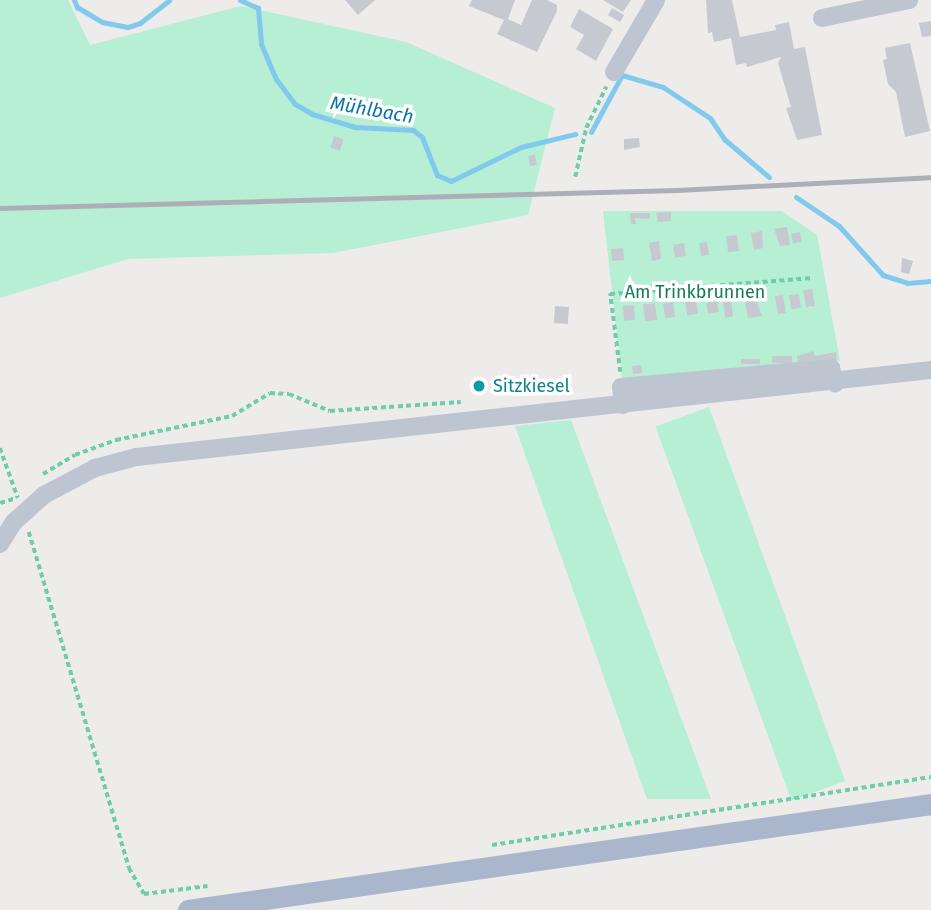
<!DOCTYPE html>
<meta charset="utf-8">
<style>
body{margin:0}
#map{position:relative;width:931px;height:910px;overflow:hidden;background:#eeebeb;font-family:"Fira Sans",sans-serif}
div>[style]{position:absolute}
.green>*{inset:0;background:#b6efd3;transform-origin:0 0}
.stream>*{height:5px;margin:-2.5px;padding:0 2.5px;transform-origin:2.5px;border-radius:2.5px;background:#81c9ed}
.building>*{inset:0;background:#c7c9d1;transform-origin:0 0}
.path>*{height:3.5px;margin-top:-1.75px;transform-origin:0;background:repeating-linear-gradient(90deg,#6ecdaa 0 5px,transparent 0 8.5px)}
.minor>*{height:18px;margin:-9px;padding:0 9px;transform-origin:9px;border-radius:9px;background:#bdc5d1}
.major>*{height:21px;margin:-10.5px;padding:0 10.5px;transform-origin:10.5px;border-radius:10.5px;background:#a9b6cc}
.rail>*{height:5px;margin:-2.5px;padding:0 2.5px;transform-origin:2.5px;border-radius:2.5px;background:#adafb6}
.dots>*{width:19px;height:19px;translate:-50% -50%;box-sizing:border-box;border:4px solid #fff;border-radius:50%}
span{translate:-50% -50%;white-space:nowrap;text-align:center;line-height:1.15;-webkit-text-stroke:7px #fff;paint-order:stroke}
.park-label{font-size:18px;color:#137a54}
.culture-label{font-size:18px;color:#0d838f}
.left{translate:0 -50%;text-align:left}
.water-label{font-size:19px;color:#0871a7;font-style:italic}
</style>
<div id="map">
<div class="green">
<i style="clip-path:polygon(0 0,68px 0,90px 45px,241px 6px,406px 42px,555px 108px,528px 215px,333px 253px,128px 259px,0 298px)"></i>
<i style="clip-path:polygon(603px 211px,782px 211px,817px 235px,840px 361px,622px 379px)"></i>
<i style="left:709px;top:407px;width:398px;height:57px;rotate:70deg"></i>
<i style="clip-path:polygon(571px 420px,711px 799px,647px 799px,515px 426px)"></i>
</div>
<div class="stream">
<i style="left:74px;top:0;width:8px;rotate:67deg"></i>
<i style="left:77px;top:7px;width:29px;rotate:31deg"></i>
<i style="left:102px;top:22px;width:26px;rotate:11deg"></i>
<i style="left:128px;top:27px;width:13px;rotate:-18deg"></i>
<i style="left:140px;top:23px;width:37px;rotate:-38deg"></i>
<i style="left:240px;top:0;width:20px;rotate:24deg"></i>
<i style="left:258px;top:8px;width:36px;rotate:85deg"></i>
<i style="left:261px;top:44px;width:38px;rotate:67deg"></i>
<i style="left:276px;top:79px;width:31px;rotate:53deg"></i>
<i style="left:295px;top:104px;width:20px;rotate:30deg"></i>
<i style="left:312px;top:114px;width:45px;rotate:16.8deg"></i>
<i style="left:355px;top:127px;width:58px;rotate:3deg"></i>
<i style="left:413px;top:130px;width:11px;rotate:38deg"></i>
<i style="left:422px;top:137px;width:41px;rotate:68.5deg"></i>
<i style="left:437px;top:175px;width:15px;rotate:23deg"></i>
<i style="left:451px;top:181px;width:78px;rotate:-25.9deg"></i>
<i style="left:521px;top:147px;width:56px;rotate:-13.5deg"></i>
<i style="left:591px;top:132px;width:65px;rotate:-61.5deg"></i>
<i style="left:622px;top:75px;width:43px;rotate:16.3deg"></i>
<i style="left:663px;top:87px;width:56px;rotate:33.4deg"></i>
<i style="left:710px;top:118px;width:25px;rotate:56deg"></i>
<i style="left:724px;top:139px;width:59px;rotate:40.2deg"></i>
<i style="left:796px;top:197px;width:52px;rotate:34deg"></i>
<i style="left:839px;top:226px;width:66px;rotate:48.1deg"></i>
<i style="left:883px;top:275px;width:25px;rotate:18deg"></i>
<i style="left:907px;top:283px;width:24px;rotate:-5deg"></i>
</div>
<div class="building">
<i style="clip-path:polygon(345px 0,375px 0,358px 15px)"></i>
<i style="clip-path:polygon(472px 0,515px 0,508px 19px,521px 25px,532px 0,547px 0,557px 5px,557px 11px,537px 52px,497px 34px,504px 20px,469px 6px)"></i>
<i style="clip-path:polygon(603px 0,631px 0,623px 12px)"></i>
<i style="clip-path:polygon(706px 0,732px 0,740px 37px,776px 30px,775px 25px,789px 22px,794px 49px,805px 47px,822px 135px,797px 140px,786px 108px,791px 107px,778px 63px,781px 57px,747px 67px,746px 63px,736px 65px,731px 38px,714px 42px,712px 32px,708px 33px)"></i>
<i style="left:612px;top:8px;width:14px;height:8px;rotate:30deg"></i>
<i style="clip-path:polygon(579px 9px,613px 29px,596px 61px,576px 49px,584px 35px,570px 27px)"></i>
<i style="clip-path:polygon(931px 21px,931px 36px,922px 37px,919px 23px)"></i>
<i style="clip-path:polygon(910px 43px,930px 131px,905px 137px,896px 92px,888px 84px,883px 60px,887px 59px,885px 48px)"></i>
<i style="left:334px;top:136px;width:10px;height:12px;rotate:17deg"></i>
<i style="clip-path:polygon(639px 138px,640px 147px,624px 150px,624px 139px)"></i>
<i style="left:535px;top:155px;width:10px;height:7px;rotate:79deg"></i>
<i style="clip-path:polygon(671px 212px,671px 221px,658px 222px,656px 213px)"></i>
<i style="clip-path:polygon(630px 213px,650px 213px,650px 219px,635px 218px,636px 224px,631px 224px)"></i>
<i style="clip-path:polygon(787px 227px,790px 245px,780px 246px,774px 229px)"></i>
<i style="clip-path:polygon(762px 231px,763px 248px,754px 250px,751px 233px)"></i>
<i style="left:800px;top:232px;width:10px;height:9px;rotate:79deg"></i>
<i style="left:737px;top:235px;width:16px;height:11px;rotate:83deg"></i>
<i style="clip-path:polygon(659px 241px,661px 259px,652px 261px,649px 243px)"></i>
<i style="left:707px;top:242px;width:13px;height:8px;rotate:81deg"></i>
<i style="left:684px;top:243px;width:13px;height:11px;rotate:81deg"></i>
<i style="left:623px;top:248px;width:12px;height:12px;rotate:85deg"></i>
<i style="clip-path:polygon(902px 258px,913px 261px,909px 274px,901px 272px)"></i>
<i style="left:812px;top:289px;width:17px;height:9px;rotate:80deg"></i>
<i style="left:799px;top:294px;width:14px;height:10px;rotate:82deg"></i>
<i style="left:783px;top:295px;width:18px;height:8px;rotate:81deg"></i>
<i style="left:696px;top:299px;width:15px;height:11px;rotate:82deg"></i>
<i style="left:731px;top:300px;width:17px;height:8px;rotate:83deg"></i>
<i style="clip-path:polygon(756px 300px,762px 316px,748px 318px,745px 301px)"></i>
<i style="left:717px;top:301px;width:11px;height:11px;rotate:80deg"></i>
<i style="left:673px;top:302px;width:15px;height:10px;rotate:82deg"></i>
<i style="left:655px;top:303px;width:17px;height:12px;rotate:83deg"></i>
<i style="left:634px;top:305px;width:15px;height:11px;rotate:86deg"></i>
<i style="left:555px;top:306px;width:14px;height:17px;rotate:4deg"></i>
<i style="clip-path:polygon(814px 351px,814px 356px,836px 352px,837px 360px,798px 363px,797px 356px)"></i>
<i style="left:792px;top:356px;width:7px;height:20px;rotate:90deg"></i>
<i style="left:760px;top:359px;width:5px;height:19px;rotate:90deg"></i>
<i style="left:641px;top:365px;width:8px;height:9px;rotate:83deg"></i>
</div>
<div class="path">
<i style="left:575px;top:177px;width:50px;rotate:-77.3deg"></i>
<i style="left:586px;top:128px;width:46px;rotate:-64deg"></i>
<i style="left:620px;top:372px;width:79px;rotate:-97.3deg"></i>
<i style="left:610px;top:294px;width:203px;rotate:-4.5deg"></i>
<i style="left:0;top:448px;width:53px;rotate:70.2deg"></i>
<i style="left:43px;top:474px;width:37px;rotate:-31deg"></i>
<i style="left:75px;top:455px;width:44px;rotate:-20.1deg"></i>
<i style="left:116px;top:440px;width:118px;rotate:-11.7deg"></i>
<i style="left:232px;top:416px;width:44px;rotate:-31.2deg"></i>
<i style="left:270px;top:393px;width:19px;rotate:3deg"></i>
<i style="left:289px;top:394px;width:44px;rotate:22.5deg"></i>
<i style="left:330px;top:411px;width:131px;rotate:-3.9deg"></i>
<i style="left:0;top:503px;width:17px;rotate:-17deg"></i>
<i style="left:29px;top:532px;width:351px;rotate:73.4deg"></i>
<i style="left:129px;top:868px;width:30px;rotate:60deg"></i>
<i style="left:144px;top:894px;width:64px;rotate:-7.2deg"></i>
<i style="left:492px;top:845px;width:444px;rotate:-8.8deg"></i>
</div>
<div class="minor">
<i style="left:822px;top:18px;width:89px;rotate:-11.7deg"></i>
<i style="left:614px;top:72px;width:83px;rotate:-59.7deg"></i>
<i style="left:623px;top:405px;width:18px;rotate:-96deg"></i>
<i style="left:621px;top:387px;width:211px;rotate:-5.2deg"></i>
<i style="left:831px;top:368px;width:16px;rotate:75deg"></i>
<i style="left:0;top:544px;width:26px;rotate:-58deg"></i>
<i style="left:14px;top:522px;width:40px;rotate:-42deg"></i>
<i style="left:44px;top:495px;width:58px;rotate:-27.9deg"></i>
<i style="left:95px;top:468px;width:42px;rotate:-15deg"></i>
<i style="left:136px;top:457px;width:800px;rotate:-6.25deg"></i>
</div>
<div class="major">
<i style="left:188px;top:910px;width:751px;rotate:-8.12deg"></i>
</div>
<div class="rail">
<i style="left:0;top:208px;width:677px;rotate:-1.52deg"></i>
<i style="left:677px;top:190px;width:254px;rotate:-2.9deg"></i>
</div>
<div class="dots">
<i style="left:479px;top:386px;background:#0f9aa8"></i>
</div>
<div class="park-label">
<span style="left:695px;top:292px">Am Trinkbrunnen</span>
</div>
<div class="culture-label">
<span class="left" style="left:493px;top:386px">Sitzkiesel</span>
</div>
<div class="water-label">
<span style="left:372px;top:110px;rotate:10deg">Mühlbach</span>
</div>
</div>
